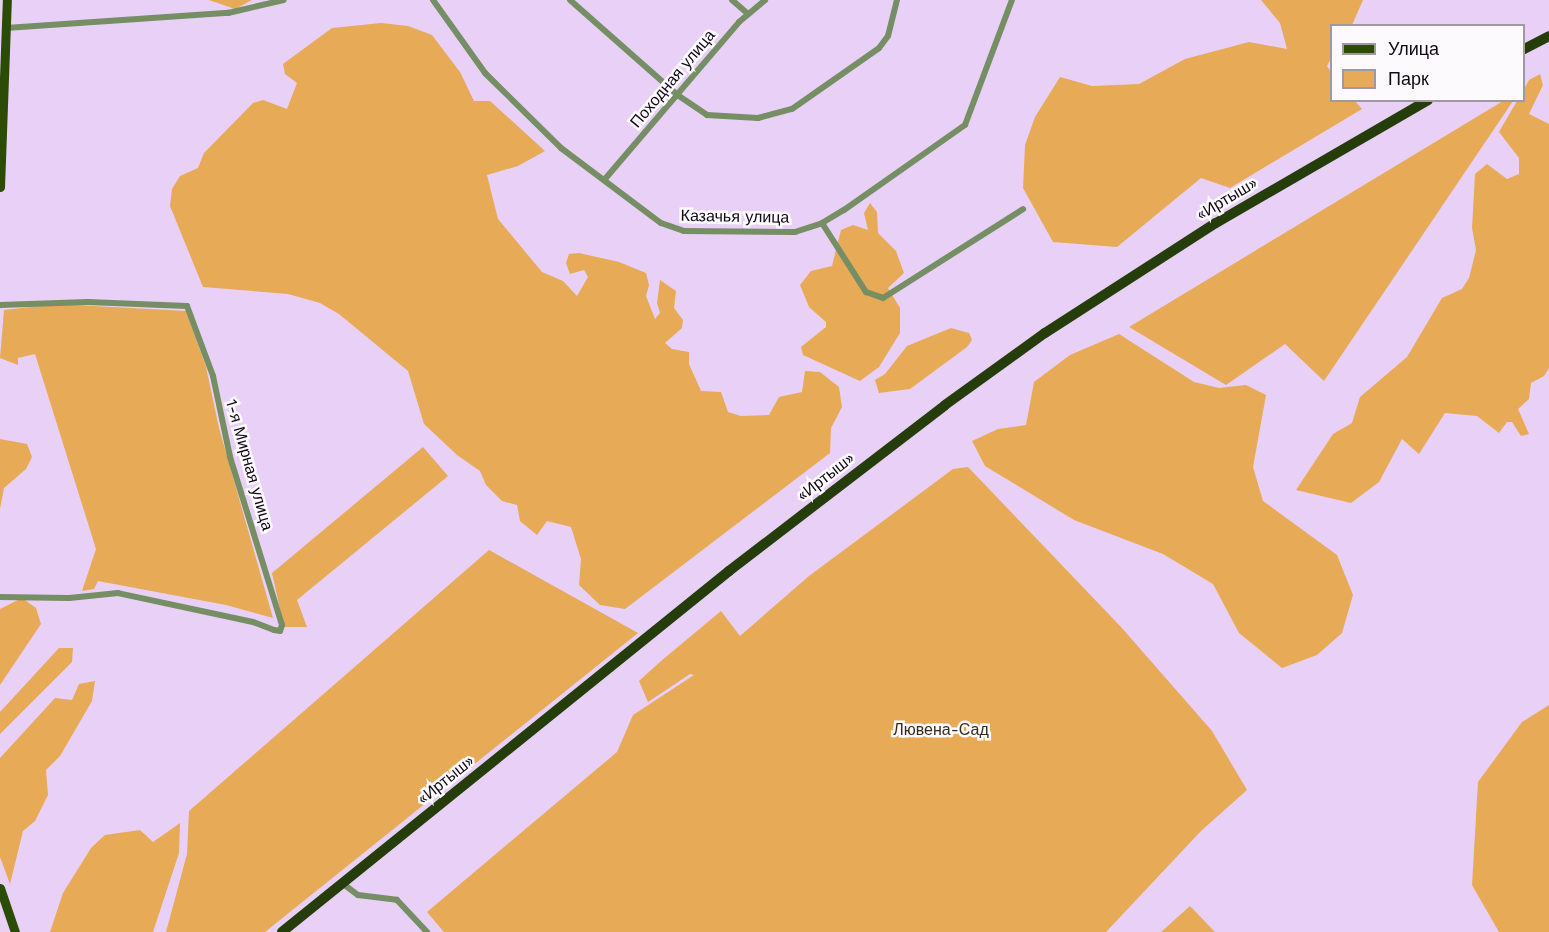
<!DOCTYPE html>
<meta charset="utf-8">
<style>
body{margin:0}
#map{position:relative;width:1549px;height:932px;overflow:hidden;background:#e8d0f7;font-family:"Work Sans",sans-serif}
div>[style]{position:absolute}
.green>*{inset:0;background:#e7aa57}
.minor>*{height:6px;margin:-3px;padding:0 3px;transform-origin:3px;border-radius:3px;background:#768e64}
.primary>*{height:9px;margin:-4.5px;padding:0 4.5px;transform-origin:4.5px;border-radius:4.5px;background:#2b4b06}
.trunk>*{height:10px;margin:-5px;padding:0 5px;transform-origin:5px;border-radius:5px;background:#243d0a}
span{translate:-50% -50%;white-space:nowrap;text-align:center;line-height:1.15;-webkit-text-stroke:5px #fdfafe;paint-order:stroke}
.street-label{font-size:16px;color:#110916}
.park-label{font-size:16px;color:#392b1a}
.legend{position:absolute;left:1330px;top:24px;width:195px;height:78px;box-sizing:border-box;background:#fdfafe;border:2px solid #9f9aa1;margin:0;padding:8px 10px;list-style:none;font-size:18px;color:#110916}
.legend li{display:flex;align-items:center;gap:12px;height:30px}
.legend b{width:30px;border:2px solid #9f9aa1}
</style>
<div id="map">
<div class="green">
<i style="clip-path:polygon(209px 0,252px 0,235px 9px)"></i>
<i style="clip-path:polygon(1261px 0,1363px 0,1352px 25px,1332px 26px,1331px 58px,1327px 66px,1331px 72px,1332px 100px,1355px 101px,1362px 109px,1230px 188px,1201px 178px,1117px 247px,1053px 242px,1023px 188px,1025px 145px,1035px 117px,1060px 77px,1092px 86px,1139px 84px,1185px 59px,1249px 42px,1287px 49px,1280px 23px)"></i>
<i style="clip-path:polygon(381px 23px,408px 26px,432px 35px,460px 72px,474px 101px,490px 101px,545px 151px,518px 166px,487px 175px,498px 219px,542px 272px,563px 281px,577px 296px,588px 277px,584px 270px,570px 274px,566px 263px,569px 254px,579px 253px,619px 262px,646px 273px,649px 285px,646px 296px,655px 319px,660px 313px,657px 303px,660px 280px,676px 291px,674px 308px,683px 320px,682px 328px,665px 343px,672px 349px,689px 352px,689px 364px,701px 391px,721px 392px,728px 412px,741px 416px,769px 415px,779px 397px,802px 392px,805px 371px,820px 372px,839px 387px,842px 407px,831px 428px,830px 453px,625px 609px,600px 605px,579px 585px,581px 559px,571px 527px,547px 521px,537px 535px,520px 521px,517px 505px,502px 501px,486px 485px,480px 471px,457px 455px,424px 424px,408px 371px,339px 314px,320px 303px,288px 294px,203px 287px,170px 206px,172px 189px,180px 176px,198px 168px,204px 153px,253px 103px,263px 100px,287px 109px,297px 83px,285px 74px,283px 64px,332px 28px)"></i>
<i style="clip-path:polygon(1540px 74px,1543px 85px,1529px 114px,1549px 124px,1549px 368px,1544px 376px,1531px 383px,1529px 399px,1518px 409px,1529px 434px,1521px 436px,1512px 422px,1507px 422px,1499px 433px,1477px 416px,1445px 413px,1419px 454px,1402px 439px,1379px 482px,1351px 503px,1296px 490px,1333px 434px,1352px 423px,1360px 397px,1407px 357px,1442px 298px,1462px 289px,1469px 278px,1476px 250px,1472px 228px,1475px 174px,1487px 164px,1507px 179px,1519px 174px,1519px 158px,1499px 132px,1517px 101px,1524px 100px,1524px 89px,1529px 80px)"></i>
<i style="clip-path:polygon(1503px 101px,1513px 101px,1324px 381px,1285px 344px,1226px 385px,1129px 327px)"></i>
<i style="clip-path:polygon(870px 203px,877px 212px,878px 233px,896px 251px,904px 273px,888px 288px,900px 308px,900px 333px,879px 367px,860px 381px,803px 355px,801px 347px,826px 327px,826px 322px,809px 307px,800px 285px,811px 271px,832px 266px,841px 230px,853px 225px,868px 230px,864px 213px)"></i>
<i style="clip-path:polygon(57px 304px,186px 311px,206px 367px,219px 428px,273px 618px,226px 605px,98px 581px,94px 589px,82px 591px,96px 549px,35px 354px,18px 358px,18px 365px,0 358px,4px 310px)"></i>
<i style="clip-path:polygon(951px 328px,969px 333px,972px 340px,967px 347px,910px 389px,879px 393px,875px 380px,885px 374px,907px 346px)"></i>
<i style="clip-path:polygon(1119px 334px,1194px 382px,1219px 388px,1246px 385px,1266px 395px,1253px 467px,1263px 501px,1337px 555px,1353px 595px,1342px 633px,1317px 655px,1282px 668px,1239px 633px,1213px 584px,1163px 554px,1074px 520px,985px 466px,972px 441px,998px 429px,1026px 425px,1034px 382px,1070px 355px)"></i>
<i style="clip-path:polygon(0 439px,27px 444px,32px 457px,26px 469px,4px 488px,0 509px)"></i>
<i style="clip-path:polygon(423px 447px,448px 476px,297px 600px,307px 627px,284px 627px,272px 573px)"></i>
<i style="clip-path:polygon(968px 467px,1121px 627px,1212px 731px,1247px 790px,1201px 831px,1106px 932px,444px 932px,427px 912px,617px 752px,633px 715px,694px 675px,690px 674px,648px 702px,639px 681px,661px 661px,721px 611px,740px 636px,809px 576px,953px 469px)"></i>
<i style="clip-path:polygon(489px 550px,638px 633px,265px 932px,166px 932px,187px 854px,189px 811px)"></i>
<i style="clip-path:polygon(22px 598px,36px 608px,41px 624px,0 685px,0 609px)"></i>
<i style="clip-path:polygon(59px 648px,73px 648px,72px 662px,0 734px,0 712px)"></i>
<i style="clip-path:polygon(95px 681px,92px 701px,60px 756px,46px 770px,48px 795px,35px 821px,23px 831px,10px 884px,0 857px,0 758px,55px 698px,72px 700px,79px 684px)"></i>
<i style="clip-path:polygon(1549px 705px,1549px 932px,1499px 932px,1472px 885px,1478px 782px,1522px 722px)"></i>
<i style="clip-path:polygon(180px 823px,179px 853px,153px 932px,50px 932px,63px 893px,91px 848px,105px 835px,140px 830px,153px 842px)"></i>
<i style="clip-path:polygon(1190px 906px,1215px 932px,1161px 932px)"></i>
</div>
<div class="minor">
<i style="left:433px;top:0;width:90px;rotate:54.5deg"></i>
<i style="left:485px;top:73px;width:107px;rotate:44.6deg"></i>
<i style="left:561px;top:148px;width:125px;rotate:36.9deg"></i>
<i style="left:661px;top:223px;width:24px;rotate:19deg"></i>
<i style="left:684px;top:231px;width:111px;rotate:0.5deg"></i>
<i style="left:795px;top:232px;width:28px;rotate:-18deg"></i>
<i style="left:822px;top:223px;width:26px;rotate:-31deg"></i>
<i style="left:844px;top:210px;width:148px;rotate:-35.1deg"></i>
<i style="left:965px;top:125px;width:134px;rotate:-69.4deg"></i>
<i style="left:570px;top:0;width:145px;rotate:41.4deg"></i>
<i style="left:679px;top:96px;width:34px;rotate:34deg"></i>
<i style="left:707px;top:115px;width:51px;rotate:3.4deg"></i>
<i style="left:758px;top:118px;width:35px;rotate:-15deg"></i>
<i style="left:792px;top:109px;width:106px;rotate:-35deg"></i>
<i style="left:879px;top:48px;width:15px;rotate:-53deg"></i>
<i style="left:888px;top:36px;width:37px;rotate:-76deg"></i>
<i style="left:732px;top:0;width:21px;rotate:41deg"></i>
<i style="left:6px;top:28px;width:223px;rotate:-3.9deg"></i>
<i style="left:228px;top:13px;width:57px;rotate:-13.1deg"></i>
<i style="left:605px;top:179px;width:206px;rotate:-49.5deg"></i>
<i style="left:739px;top:22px;width:34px;rotate:-40deg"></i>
<i style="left:822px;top:223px;width:82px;rotate:57.5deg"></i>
<i style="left:866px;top:292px;width:18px;rotate:19deg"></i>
<i style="left:883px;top:298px;width:166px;rotate:-32.4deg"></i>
<i style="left:0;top:305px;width:88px;rotate:-2deg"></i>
<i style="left:88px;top:302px;width:99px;rotate:2.3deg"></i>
<i style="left:187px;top:306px;width:75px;rotate:69.6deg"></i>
<i style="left:213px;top:376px;width:83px;rotate:78.1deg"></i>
<i style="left:230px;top:457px;width:176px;rotate:72.8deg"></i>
<i style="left:282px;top:625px;width:6px;rotate:108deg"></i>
<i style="left:280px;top:631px;width:6px;rotate:-171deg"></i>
<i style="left:274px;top:630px;width:22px;rotate:-159deg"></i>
<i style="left:253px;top:622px;width:138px;rotate:-167.9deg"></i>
<i style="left:118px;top:593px;width:49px;rotate:174.2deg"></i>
<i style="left:69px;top:598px;width:69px;rotate:-179.2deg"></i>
<i style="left:342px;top:883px;width:20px;rotate:37deg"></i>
<i style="left:358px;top:895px;width:39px;rotate:7deg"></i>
<i style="left:397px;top:900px;width:44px;rotate:46.8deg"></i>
</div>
<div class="primary">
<i style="left:0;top:187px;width:187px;rotate:-87.9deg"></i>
<i style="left:0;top:888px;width:46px;rotate:71.2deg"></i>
</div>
<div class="trunk">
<i style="left:1524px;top:49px;width:28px;rotate:-27deg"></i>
<i style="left:282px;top:932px;width:575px;rotate:-38.92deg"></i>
<i style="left:729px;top:571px;width:272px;rotate:-37.5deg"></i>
<i style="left:945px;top:405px;width:123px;rotate:-35.8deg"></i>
<i style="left:1045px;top:333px;width:203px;rotate:-32.8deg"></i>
<i style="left:1216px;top:223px;width:245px;rotate:-30.1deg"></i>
</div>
<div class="street-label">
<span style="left:673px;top:79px;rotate:-50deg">Походная улица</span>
<span style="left:1227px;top:199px;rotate:-31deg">«Иртыш»</span>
<span style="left:735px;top:217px;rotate:1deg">Казачья улица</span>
<span style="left:249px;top:465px;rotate:74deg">1-я Мирная улица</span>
<span style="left:826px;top:477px;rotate:-38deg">«Иртыш»</span>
<span style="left:446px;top:780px;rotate:-39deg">«Иртыш»</span>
</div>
<div class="park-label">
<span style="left:941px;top:730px">Лювена-Сад</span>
</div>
<ul class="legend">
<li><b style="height:8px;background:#2b4b06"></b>Улица</li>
<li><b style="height:16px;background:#e7aa57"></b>Парк</li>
</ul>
</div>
